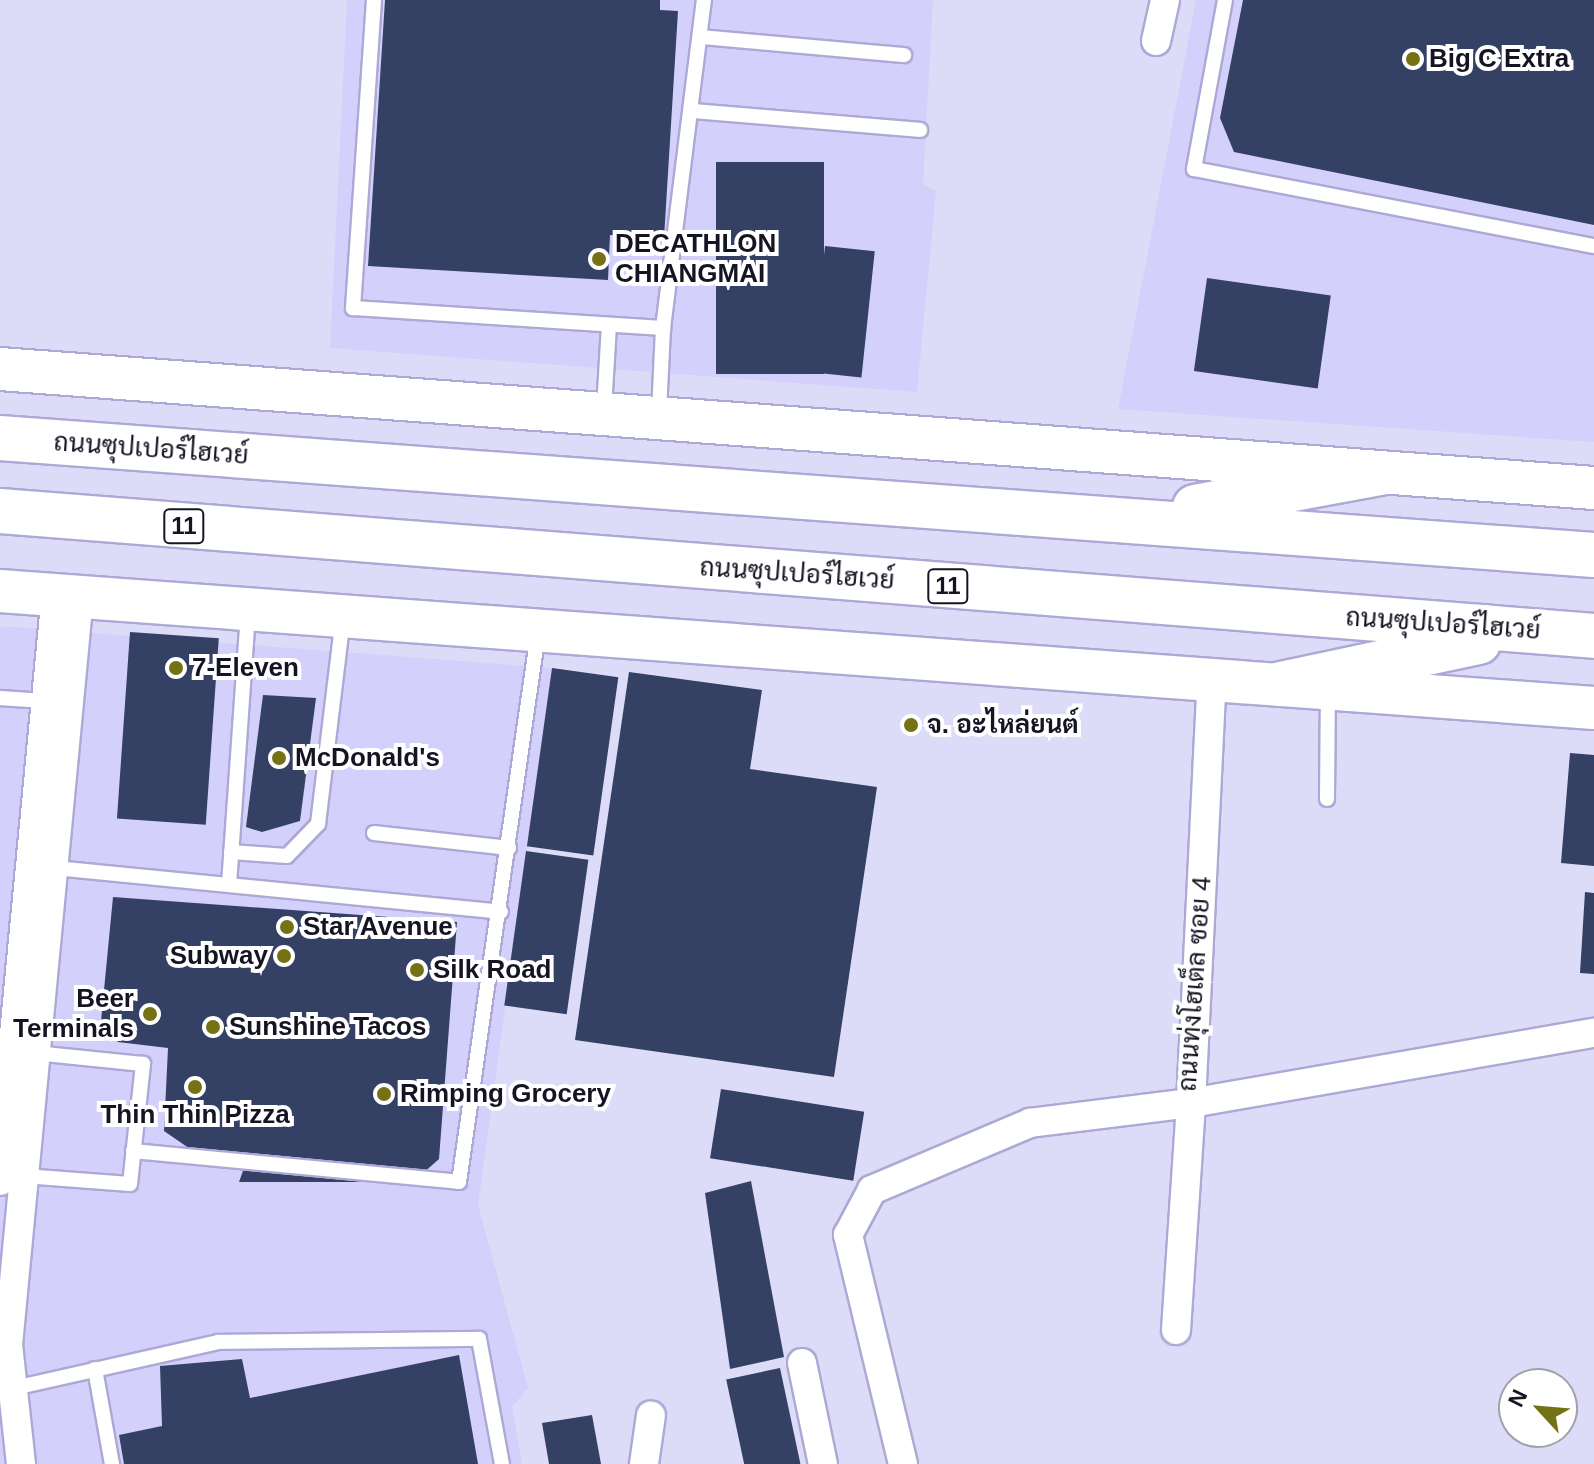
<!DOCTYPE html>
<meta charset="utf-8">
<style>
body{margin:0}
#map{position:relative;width:1594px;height:1464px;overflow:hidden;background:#dddcf8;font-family:Helvetica,Sarabun,sans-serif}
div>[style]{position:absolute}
.built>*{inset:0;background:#d3d0fb}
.building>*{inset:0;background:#344064;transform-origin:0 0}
.roads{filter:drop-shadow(2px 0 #aca9d5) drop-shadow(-2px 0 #aca9d5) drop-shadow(0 2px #aca9d5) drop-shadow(0 -2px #aca9d5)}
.service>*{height:14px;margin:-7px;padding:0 7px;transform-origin:7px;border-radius:7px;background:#fff}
.minor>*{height:28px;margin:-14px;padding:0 14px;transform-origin:14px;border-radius:14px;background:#fff}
.secondary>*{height:42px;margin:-21px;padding:0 21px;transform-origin:21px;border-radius:21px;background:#fff}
.trunk>*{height:44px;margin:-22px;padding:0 22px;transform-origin:22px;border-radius:22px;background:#fff}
.dots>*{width:22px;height:22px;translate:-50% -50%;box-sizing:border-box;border:4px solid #fff;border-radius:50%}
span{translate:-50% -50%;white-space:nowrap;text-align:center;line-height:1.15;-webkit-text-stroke:8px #fff;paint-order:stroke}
.shield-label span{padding:2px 6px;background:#fff;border:2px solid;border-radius:6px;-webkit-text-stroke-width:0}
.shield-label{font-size:24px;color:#151423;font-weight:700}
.poi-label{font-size:26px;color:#151423;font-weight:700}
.left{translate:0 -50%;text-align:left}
.right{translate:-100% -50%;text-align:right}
.street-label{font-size:26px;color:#151423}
.north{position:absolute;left:1498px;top:1368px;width:80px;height:80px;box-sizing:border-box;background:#fff;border:2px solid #a1a1a7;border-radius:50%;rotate:296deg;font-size:22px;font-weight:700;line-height:32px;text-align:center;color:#151423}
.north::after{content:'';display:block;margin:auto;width:28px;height:36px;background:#747215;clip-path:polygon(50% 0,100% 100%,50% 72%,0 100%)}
</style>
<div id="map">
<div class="built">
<i style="clip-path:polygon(347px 0,933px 0,923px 184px,936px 191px,917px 392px,330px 348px)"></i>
<i style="clip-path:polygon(1196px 0,1594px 0,1594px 442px,1118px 409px)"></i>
<i style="clip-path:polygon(0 626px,552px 668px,478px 1205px,528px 1388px,512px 1407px,522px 1464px,0 1464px)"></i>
</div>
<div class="building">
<i style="clip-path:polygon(385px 0,660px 0,660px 10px,678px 11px,664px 238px,610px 235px,608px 280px,368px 266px)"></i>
<i style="clip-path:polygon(1243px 0,1594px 0,1594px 225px,1234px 152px,1220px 118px)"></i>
<i style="left:716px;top:162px;width:108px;height:212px"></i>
<i style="left:825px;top:246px;width:50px;height:127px;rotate:6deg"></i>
<i style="left:1207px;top:278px;width:125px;height:94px;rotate:8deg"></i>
<i style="left:130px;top:632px;width:89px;height:187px;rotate:4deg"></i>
<i style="left:552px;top:668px;width:67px;height:180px;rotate:8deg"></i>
<i style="clip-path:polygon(629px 672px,762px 690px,750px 769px,877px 787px,834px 1077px,575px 1040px)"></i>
<i style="clip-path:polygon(263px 695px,316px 698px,300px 821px,262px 832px,246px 827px)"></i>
<i style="clip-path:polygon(1570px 753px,1594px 755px,1594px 866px,1561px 863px)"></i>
<i style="left:526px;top:851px;width:63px;height:156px;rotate:8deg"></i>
<i style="clip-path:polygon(1585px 892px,1594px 893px,1594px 974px,1580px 973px)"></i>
<i style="clip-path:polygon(113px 897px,457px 922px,439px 1159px,413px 1182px,239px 1182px,244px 1168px,215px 1166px,164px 1131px,168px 1048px,118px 1042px,101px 1021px)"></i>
<i style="left:721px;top:1089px;width:145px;height:70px;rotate:9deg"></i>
<i style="clip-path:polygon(751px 1181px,784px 1357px,730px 1369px,705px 1193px)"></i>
<i style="clip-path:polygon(459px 1355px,478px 1464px,124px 1464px,119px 1435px,162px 1426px,160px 1366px,242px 1359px,250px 1398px)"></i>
<i style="left:780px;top:1368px;width:98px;height:55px;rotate:78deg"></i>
<i style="clip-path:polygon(592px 1415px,601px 1464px,549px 1464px,542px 1423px)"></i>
</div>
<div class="roads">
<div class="service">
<i style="left:374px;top:0;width:309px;rotate:93.9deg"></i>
<i style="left:353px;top:308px;width:311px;rotate:3.7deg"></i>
<i style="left:1225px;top:0;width:172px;rotate:100.4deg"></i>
<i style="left:1194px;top:169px;width:407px;rotate:10.9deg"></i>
<i style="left:701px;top:37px;width:204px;rotate:5.1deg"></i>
<i style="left:694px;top:111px;width:227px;rotate:4.8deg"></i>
<i style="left:604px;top:409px;width:84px;rotate:-86.6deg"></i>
<i style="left:659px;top:413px;width:85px;rotate:-87.3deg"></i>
<i style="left:663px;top:328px;width:331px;rotate:-82.9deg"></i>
<i style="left:0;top:698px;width:45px;rotate:3.8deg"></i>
<i style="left:1327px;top:799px;width:107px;rotate:-89.5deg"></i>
<i style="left:374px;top:833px;width:136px;rotate:6.3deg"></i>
<i style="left:231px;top:852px;width:56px;rotate:4.1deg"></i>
<i style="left:287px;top:856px;width:45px;rotate:-45.9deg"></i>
<i style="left:318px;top:824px;width:208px;rotate:-83.1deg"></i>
<i style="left:55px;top:868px;width:448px;rotate:5.6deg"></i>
<i style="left:229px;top:885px;width:272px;rotate:-86deg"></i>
<i style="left:133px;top:1151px;width:327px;rotate:5.4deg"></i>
<i style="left:459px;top:1182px;width:555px;rotate:-81.81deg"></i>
<i style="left:24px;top:1176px;width:106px;rotate:4.3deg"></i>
<i style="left:130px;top:1184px;width:121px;rotate:-83.8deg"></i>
<i style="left:143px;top:1064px;width:109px;rotate:-174.2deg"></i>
<i style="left:95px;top:1369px;width:97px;rotate:79.9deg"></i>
<i style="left:10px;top:1389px;width:213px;rotate:-12.7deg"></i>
<i style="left:218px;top:1342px;width:261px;rotate:-0.7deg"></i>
<i style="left:479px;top:1339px;width:127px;rotate:79.6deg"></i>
</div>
<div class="minor">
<i style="left:1156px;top:41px;width:42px;rotate:-77.6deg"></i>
<i style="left:0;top:1181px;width:590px;rotate:-84.55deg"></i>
<i style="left:1176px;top:1330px;width:227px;rotate:-86.2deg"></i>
<i style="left:1191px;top:1103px;width:409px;rotate:-9.9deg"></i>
<i style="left:802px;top:1363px;width:103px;rotate:78.3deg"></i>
<i style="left:21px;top:1464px;width:120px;rotate:-96.2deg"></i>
<i style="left:8px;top:1345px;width:752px;rotate:-84.58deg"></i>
<i style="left:644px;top:1464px;width:49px;rotate:-81.9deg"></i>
<i style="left:903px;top:1464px;width:236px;rotate:-103.5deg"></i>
<i style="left:848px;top:1235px;width:51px;rotate:-61.9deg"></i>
<i style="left:872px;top:1190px;width:172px;rotate:-23deg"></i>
<i style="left:1030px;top:1123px;width:162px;rotate:-7.1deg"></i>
<i style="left:1191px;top:1103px;width:424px;rotate:-87.2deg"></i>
</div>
<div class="secondary">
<i style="left:0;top:369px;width:1598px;rotate:4.27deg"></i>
<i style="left:0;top:591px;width:1598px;rotate:4.2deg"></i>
</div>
<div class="trunk">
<i style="left:0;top:438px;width:1598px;rotate:4.2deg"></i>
<i style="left:1195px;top:507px;width:189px;rotate:-10.4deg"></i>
<i style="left:0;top:511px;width:1599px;rotate:4.48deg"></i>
<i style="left:1281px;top:684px;width:202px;rotate:-12deg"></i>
</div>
</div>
<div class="dots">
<i style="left:1413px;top:59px;background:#747215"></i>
<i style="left:599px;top:259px;background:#747215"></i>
<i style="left:176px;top:668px;background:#747215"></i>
<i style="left:911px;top:725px;background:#747215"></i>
<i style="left:279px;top:758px;background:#747215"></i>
<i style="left:287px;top:927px;background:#747215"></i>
<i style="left:284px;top:956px;background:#747215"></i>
<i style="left:417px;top:970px;background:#747215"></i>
<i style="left:150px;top:1014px;background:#747215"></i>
<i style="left:213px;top:1027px;background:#747215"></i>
<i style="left:195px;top:1087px;background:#747215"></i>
<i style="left:384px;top:1094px;background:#747215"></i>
</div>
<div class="shield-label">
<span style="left:184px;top:526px">11</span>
<span style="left:948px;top:586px">11</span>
</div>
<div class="poi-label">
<span class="left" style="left:1429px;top:59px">Big C Extra</span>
<span class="left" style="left:615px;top:259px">DECATHLON<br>CHIANGMAI</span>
<span class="left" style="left:192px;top:668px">7-Eleven</span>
<span class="left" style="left:927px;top:725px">จ. อะไหล่ยนต์</span>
<span class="left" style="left:295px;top:758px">McDonald's</span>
<span class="left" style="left:303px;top:927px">Star Avenue</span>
<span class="right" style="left:268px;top:956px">Subway</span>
<span class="left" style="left:433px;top:970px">Silk Road</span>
<span class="right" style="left:134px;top:1014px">Beer<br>Terminals</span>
<span class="left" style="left:229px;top:1027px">Sunshine Tacos</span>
<span class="left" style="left:400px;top:1094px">Rimping Grocery</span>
<span style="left:195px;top:1115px">Thin Thin Pizza</span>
</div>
<div class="street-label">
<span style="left:151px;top:449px;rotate:4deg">ถนนซุปเปอร์ไฮเวย์</span>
<span style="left:797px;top:574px;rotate:4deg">ถนนซุปเปอร์ไฮเวย์</span>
<span style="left:1443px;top:624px;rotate:4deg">ถนนซุปเปอร์ไฮเวย์</span>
<span style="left:1195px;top:984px;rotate:-86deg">ถนนทุ่งโฮเต็ล ซอย 4</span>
</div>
<div class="north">N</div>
</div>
